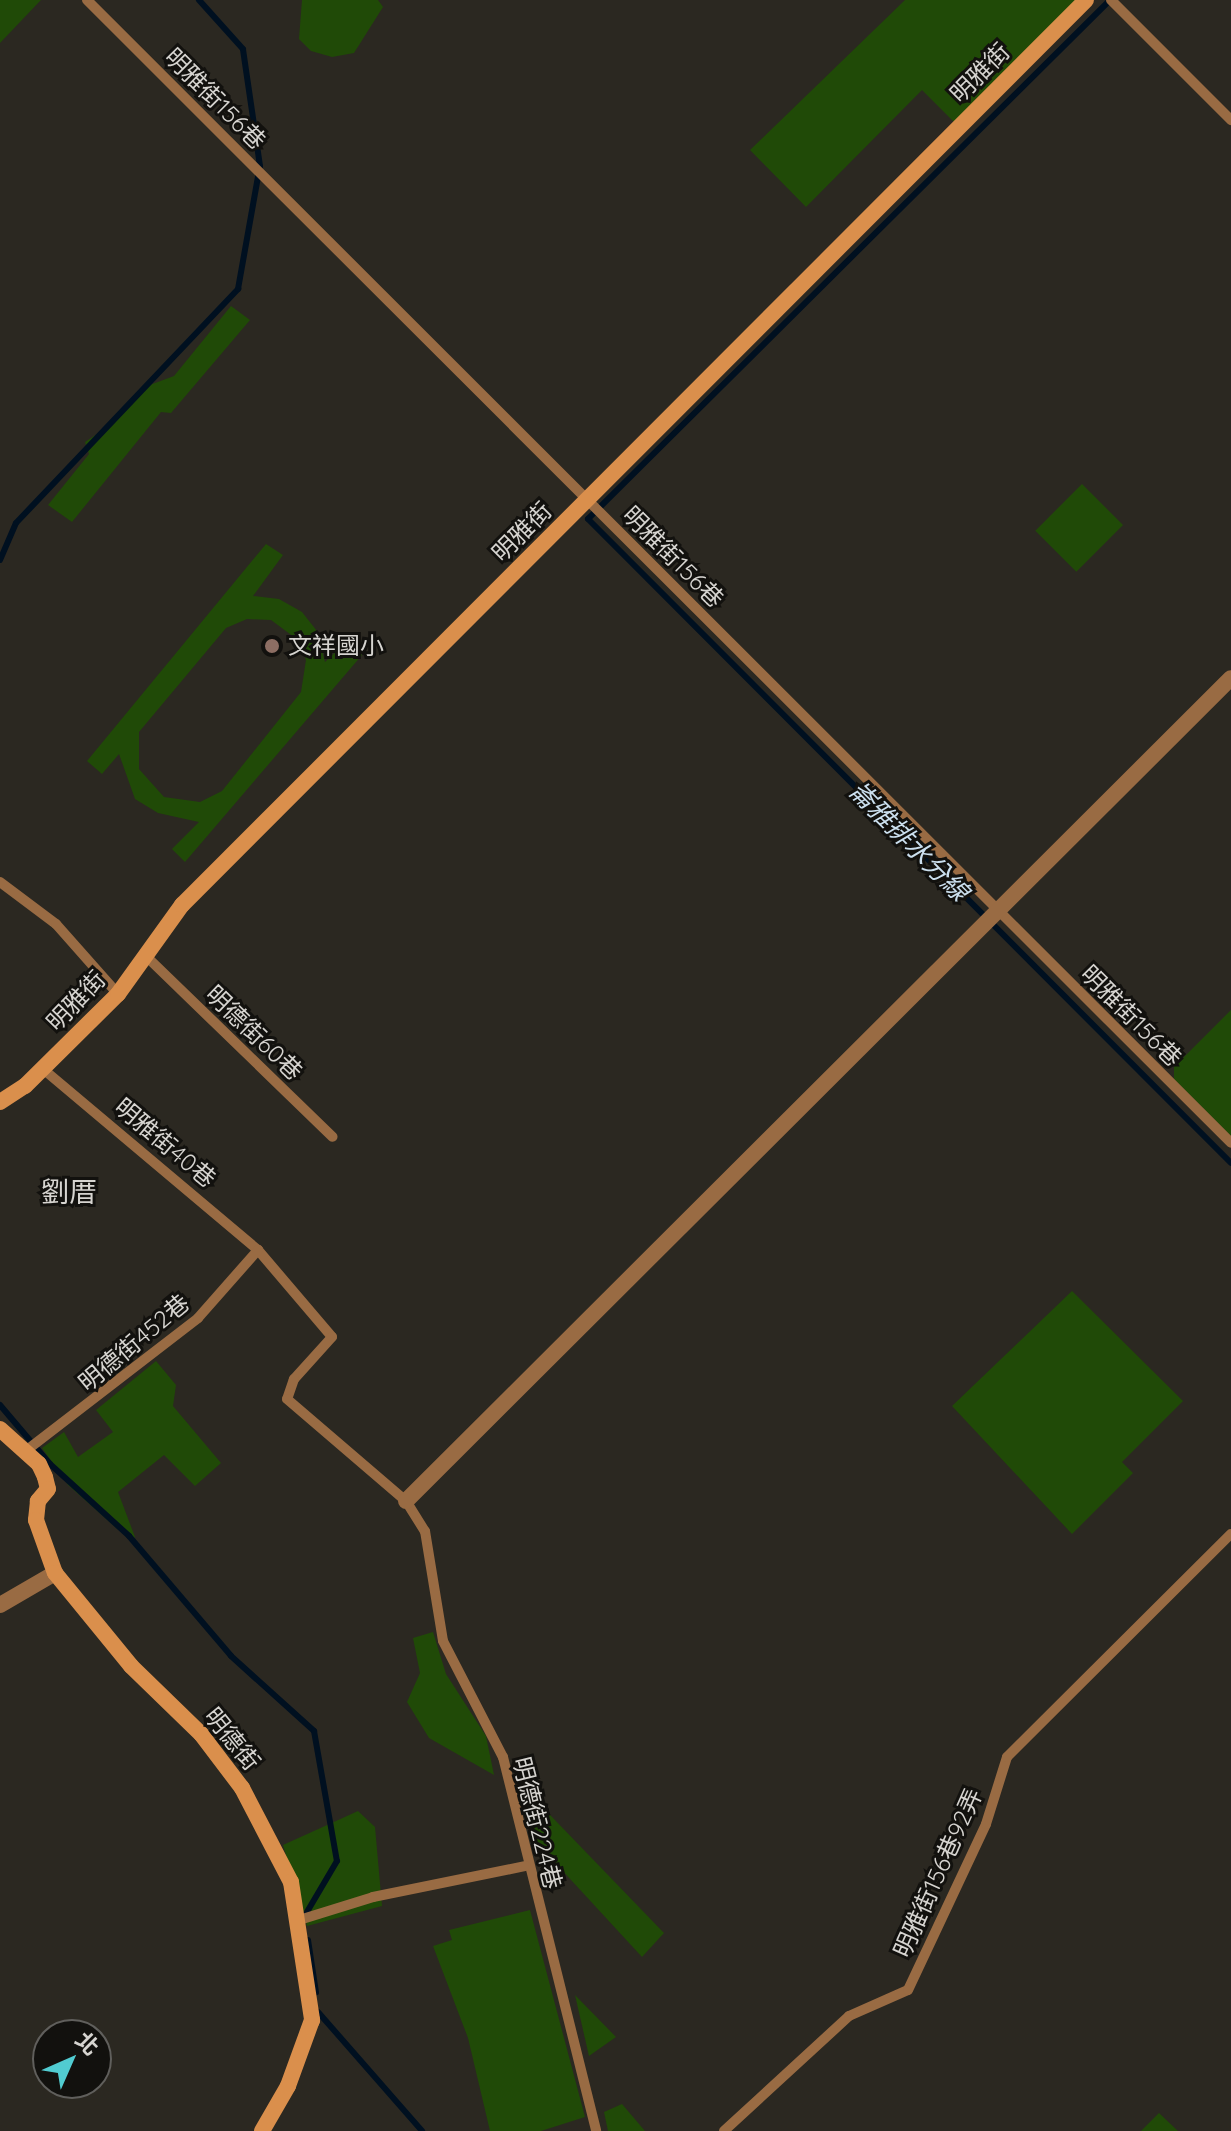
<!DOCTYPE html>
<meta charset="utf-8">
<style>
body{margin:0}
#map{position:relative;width:1231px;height:2131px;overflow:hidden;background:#2b2821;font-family:Quicksand,"Noto Sans TC",sans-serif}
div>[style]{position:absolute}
.green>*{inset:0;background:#204a07;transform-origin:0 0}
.stream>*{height:6px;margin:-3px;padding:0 3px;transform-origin:3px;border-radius:3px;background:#001020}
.lane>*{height:10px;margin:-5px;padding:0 5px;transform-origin:5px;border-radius:5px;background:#996b43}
.street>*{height:16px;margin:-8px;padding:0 8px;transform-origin:8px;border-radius:8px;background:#996b43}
.secondary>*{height:16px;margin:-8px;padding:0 8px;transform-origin:8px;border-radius:8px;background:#da8f4c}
.dots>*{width:22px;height:22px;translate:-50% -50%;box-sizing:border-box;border:4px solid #12110e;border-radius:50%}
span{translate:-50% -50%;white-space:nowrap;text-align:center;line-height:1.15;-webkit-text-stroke:6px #12110e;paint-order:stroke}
.street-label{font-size:24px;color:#d6d4d0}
.poi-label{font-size:24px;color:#d6d4d0}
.left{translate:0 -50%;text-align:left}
.water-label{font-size:26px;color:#cbdfee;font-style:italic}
.quarter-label{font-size:28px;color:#d6d4d0}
.north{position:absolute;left:32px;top:2019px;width:80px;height:80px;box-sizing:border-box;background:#12110e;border:2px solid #605f5c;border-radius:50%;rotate:45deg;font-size:22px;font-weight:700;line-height:32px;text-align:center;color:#d6d4d0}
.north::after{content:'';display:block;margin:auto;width:28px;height:36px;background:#51ccd1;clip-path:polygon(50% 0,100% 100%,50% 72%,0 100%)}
</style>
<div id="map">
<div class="green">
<i style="clip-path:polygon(0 0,41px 0,0 43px)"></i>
<i style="clip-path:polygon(302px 0,378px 0,383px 7px,354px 53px,332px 57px,311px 51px,299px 39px)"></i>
<i style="clip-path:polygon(905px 0,1084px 0,958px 126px,922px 90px,806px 207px,750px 150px)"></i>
<i style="clip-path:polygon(231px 306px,250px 320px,171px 413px,161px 412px,72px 522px,48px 505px,89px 454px,85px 442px,112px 424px,147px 386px,174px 376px)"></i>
<i style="left:1082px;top:484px;width:58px;height:66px;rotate:45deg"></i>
<i style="clip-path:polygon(evenodd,266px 544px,283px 555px,253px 596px,279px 599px,302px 612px,317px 631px,325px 662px,346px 642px,362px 655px,185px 862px,172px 849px,199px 822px,158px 813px,135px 799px,119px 754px,102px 774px,87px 761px,266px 544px,247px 619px,271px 620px,298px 640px,306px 660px,301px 692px,222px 791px,200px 802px,164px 797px,139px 769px,139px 732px,226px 628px,247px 619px)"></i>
<i style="clip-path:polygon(1231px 1010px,1231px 1136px,1174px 1079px,1174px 1067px)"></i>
<i style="clip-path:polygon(1072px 1291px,1183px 1401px,1122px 1462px,1133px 1473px,1072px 1534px,952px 1406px)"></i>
<i style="clip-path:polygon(156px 1361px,176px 1385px,173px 1406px,221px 1463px,195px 1486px,164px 1455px,118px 1492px,135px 1537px,131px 1541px,68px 1485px,42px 1448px,64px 1432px,78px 1457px,113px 1432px,96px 1410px)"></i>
<i style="clip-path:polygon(433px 1632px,446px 1674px,486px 1736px,494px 1775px,429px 1738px,407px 1702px,420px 1673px,413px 1638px)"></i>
<i style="clip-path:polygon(525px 1789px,664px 1933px,642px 1957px,536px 1842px)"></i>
<i style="clip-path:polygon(358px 1811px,375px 1827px,382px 1906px,307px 1926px,283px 1845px)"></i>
<i style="clip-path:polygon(530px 1910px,585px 2117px,541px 2131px,490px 2131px,468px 2038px,433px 1946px,452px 1940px,449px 1930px)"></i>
<i style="clip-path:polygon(575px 1995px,616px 2037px,589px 2056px)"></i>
<i style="clip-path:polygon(622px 2104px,645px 2131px,608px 2131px,604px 2112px)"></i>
<i style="clip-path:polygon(1159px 2113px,1178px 2131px,1141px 2131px)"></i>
</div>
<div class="stream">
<i style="left:1110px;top:0;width:736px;rotate:135.17deg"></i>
<i style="left:588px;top:519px;width:910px;rotate:45.04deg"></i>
<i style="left:0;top:560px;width:40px;rotate:-66.6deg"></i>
<i style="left:16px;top:523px;width:323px;rotate:-46.5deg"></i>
<i style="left:238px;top:289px;width:125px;rotate:-79.9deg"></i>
<i style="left:260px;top:166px;width:118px;rotate:-98.3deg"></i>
<i style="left:243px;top:49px;width:66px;rotate:-131.9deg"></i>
<i style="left:0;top:1405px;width:77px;rotate:49.7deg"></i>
<i style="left:50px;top:1464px;width:107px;rotate:42.3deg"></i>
<i style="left:129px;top:1536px;width:157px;rotate:49.6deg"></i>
<i style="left:231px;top:1656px;width:112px;rotate:42.1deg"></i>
<i style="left:314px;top:1731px;width:132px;rotate:80deg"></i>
<i style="left:337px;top:1861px;width:65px;rotate:120.5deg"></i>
<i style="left:308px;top:1940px;width:53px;rotate:81.3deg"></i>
<i style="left:318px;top:2012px;width:158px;rotate:48.8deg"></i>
</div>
<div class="lane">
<i style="left:87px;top:0;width:1617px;rotate:44.97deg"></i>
<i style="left:1111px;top:0;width:170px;rotate:45deg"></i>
<i style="left:0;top:882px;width:70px;rotate:36.9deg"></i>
<i style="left:56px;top:924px;width:94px;rotate:48.5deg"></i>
<i style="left:148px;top:958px;width:257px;rotate:44.1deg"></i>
<i style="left:43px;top:1069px;width:281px;rotate:40.1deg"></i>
<i style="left:258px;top:1250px;width:114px;rotate:49.6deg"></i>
<i style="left:332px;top:1337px;width:57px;rotate:132.1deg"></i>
<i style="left:294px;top:1379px;width:21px;rotate:109deg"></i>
<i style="left:287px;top:1399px;width:157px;rotate:40.6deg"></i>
<i style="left:406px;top:1501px;width:36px;rotate:58deg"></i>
<i style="left:425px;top:1531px;width:111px;rotate:80.7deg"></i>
<i style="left:443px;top:1641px;width:131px;rotate:62.7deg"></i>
<i style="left:503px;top:1757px;width:385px;rotate:76deg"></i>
<i style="left:23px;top:1453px;width:221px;rotate:-37.6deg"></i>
<i style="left:198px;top:1318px;width:91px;rotate:-48.6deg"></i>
<i style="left:296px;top:1921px;width:81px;rotate:-17.3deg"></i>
<i style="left:373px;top:1897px;width:156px;rotate:-11.5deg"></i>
<i style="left:724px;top:2131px;width:170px;rotate:-42.6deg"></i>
<i style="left:849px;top:2016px;width:64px;rotate:-23.8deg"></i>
<i style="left:908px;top:1990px;width:183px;rotate:-64.8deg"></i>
<i style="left:986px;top:1824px;width:70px;rotate:-72.6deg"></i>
<i style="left:1007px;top:1757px;width:316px;rotate:-44.9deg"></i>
</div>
<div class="street">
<i style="left:406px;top:1501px;width:1165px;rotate:-44.93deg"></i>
<i style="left:0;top:1605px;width:64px;rotate:-30.2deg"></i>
</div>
<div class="secondary">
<i style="left:0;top:1102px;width:30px;rotate:-33deg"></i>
<i style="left:25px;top:1086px;width:131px;rotate:-44.7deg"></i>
<i style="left:118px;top:994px;width:110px;rotate:-54.3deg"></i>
<i style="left:182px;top:905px;width:1279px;rotate:-45.03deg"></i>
<i style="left:0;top:1429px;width:52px;rotate:41.9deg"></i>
<i style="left:39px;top:1464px;width:14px;rotate:65deg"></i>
<i style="left:45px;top:1477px;width:12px;rotate:76deg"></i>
<i style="left:48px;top:1489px;width:16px;rotate:130deg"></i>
<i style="left:38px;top:1501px;width:19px;rotate:96deg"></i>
<i style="left:36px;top:1520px;width:56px;rotate:70.3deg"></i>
<i style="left:55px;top:1573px;width:120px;rotate:50.7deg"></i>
<i style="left:131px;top:1666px;width:98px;rotate:44.2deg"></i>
<i style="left:201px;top:1734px;width:68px;rotate:52.8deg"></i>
<i style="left:242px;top:1788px;width:106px;rotate:62.5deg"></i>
<i style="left:291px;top:1882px;width:140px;rotate:81.3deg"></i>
<i style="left:312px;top:2020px;width:70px;rotate:110deg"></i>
<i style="left:288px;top:2086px;width:52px;rotate:120deg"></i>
</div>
<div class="dots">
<i style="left:272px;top:646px;background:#8d6e63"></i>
</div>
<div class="street-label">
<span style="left:980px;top:73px;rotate:-45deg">明雅街</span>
<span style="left:215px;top:99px;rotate:45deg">明雅街156巷</span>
<span style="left:522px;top:532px;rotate:-45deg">明雅街</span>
<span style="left:673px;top:557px;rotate:45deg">明雅街156巷</span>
<span style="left:76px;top:1001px;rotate:-46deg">明雅街</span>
<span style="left:1131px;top:1016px;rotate:45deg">明雅街156巷</span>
<span style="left:254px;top:1033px;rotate:44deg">明德街60巷</span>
<span style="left:165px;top:1143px;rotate:40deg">明雅街40巷</span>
<span style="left:134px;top:1343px;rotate:-40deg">明德街452巷</span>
<span style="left:232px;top:1739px;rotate:51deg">明德街</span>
<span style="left:537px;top:1823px;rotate:76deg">明德街224巷</span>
<span style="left:938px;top:1873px;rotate:-66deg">明雅街156巷92弄</span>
</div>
<div class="poi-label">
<span class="left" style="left:288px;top:646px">文祥國小</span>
</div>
<div class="water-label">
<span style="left:909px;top:841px;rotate:45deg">崙雅排水分線</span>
</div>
<div class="quarter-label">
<span style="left:69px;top:1192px">劉厝</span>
</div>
<div class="north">北</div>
</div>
